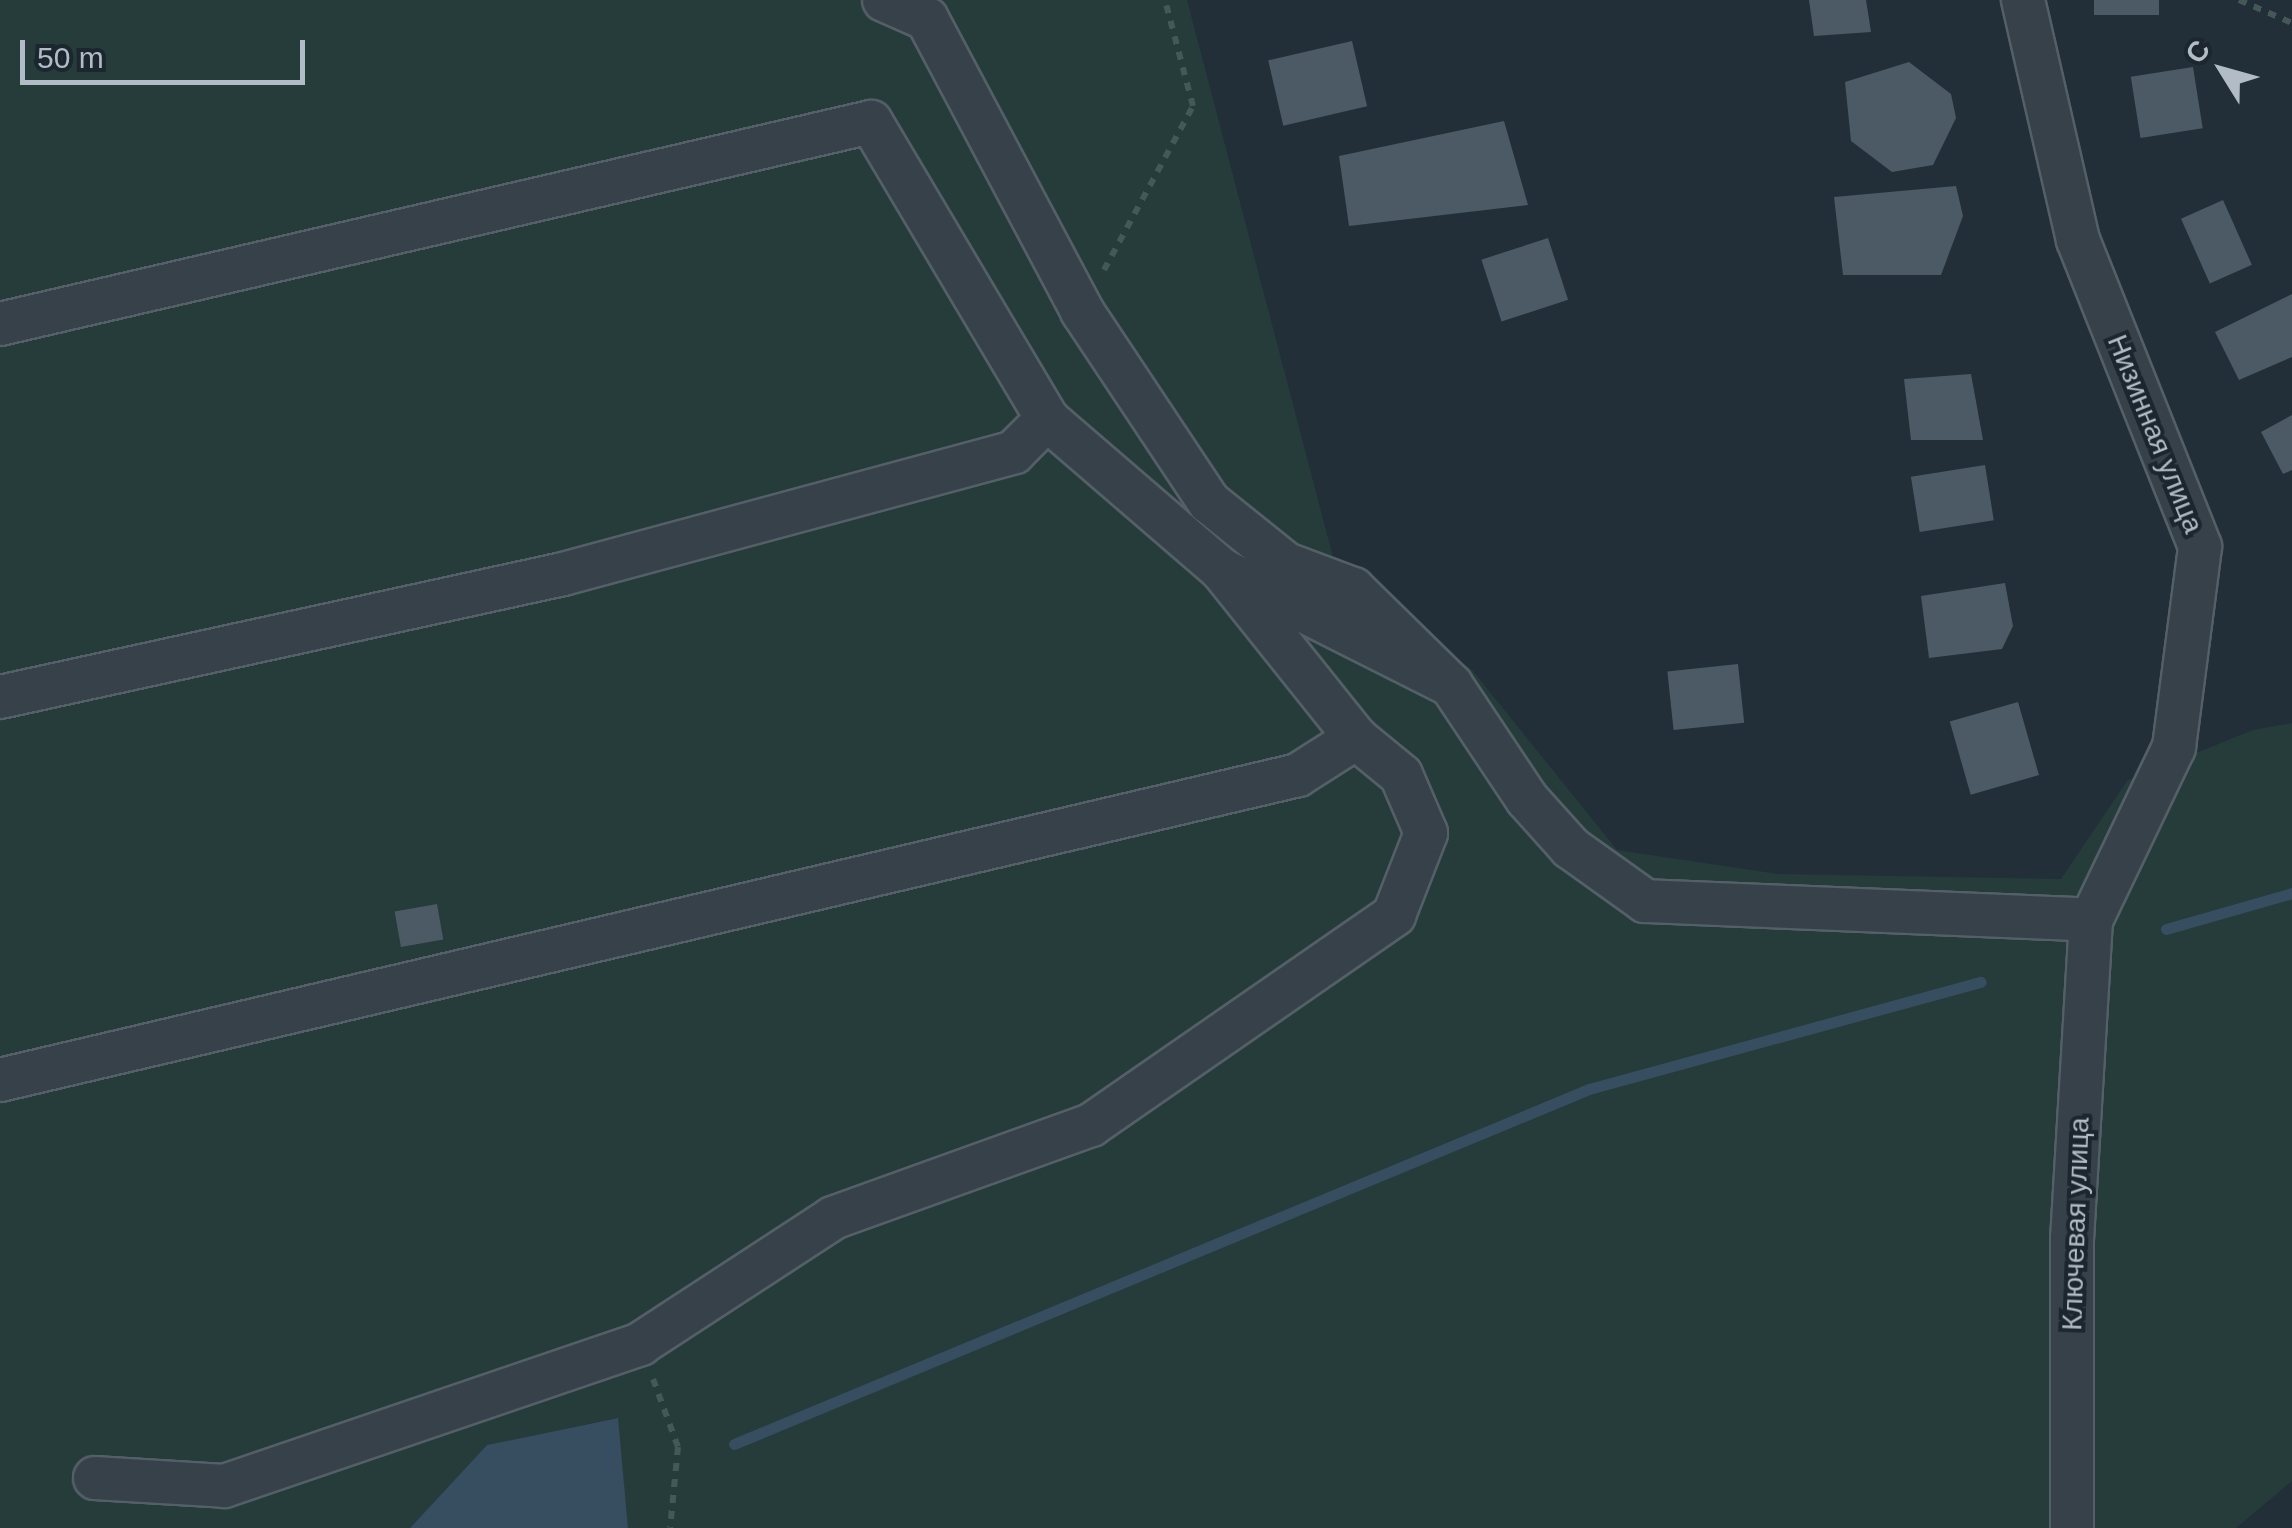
<!DOCTYPE html>
<meta charset="utf-8">
<style>
body{margin:0}
#map{position:relative;width:2292px;height:1528px;overflow:hidden;background:#222f39;font-family:Arial,sans-serif}
div>[style]{position:absolute}
.green>*{inset:0;background:#253c3b}
.water>*{inset:0;background:#364e60}
.stream>*{height:11px;margin:-5.5px;padding:0 5.5px;transform-origin:5.5px;border-radius:5.5px;background:#364e60}
.building>*{inset:0;background:#4b5a65;transform-origin:0 0}
.path>*{height:6px;margin-top:-3px;transform-origin:0;background:repeating-linear-gradient(90deg,#445858 0 8px,transparent 0 16px)}
.roads{filter:drop-shadow(2px 0 #545f67) drop-shadow(-2px 0 #545f67) drop-shadow(0 2px #545f67) drop-shadow(0 -2px #545f67)}
.minor>*{height:42px;margin:-21px;padding:0 21px;transform-origin:21px;border-radius:21px;background:#364149}
span{translate:-50% -50%;white-space:nowrap;text-align:center;line-height:1.15;-webkit-text-stroke:8px #1b262e;paint-order:stroke}
.street-label{font-size:28px;color:#b1bcc6}
.north{position:absolute;left:2172px;top:20px;width:100px;height:100px;-webkit-text-stroke:8px #1b262e;paint-order:stroke;rotate:307deg;font-size:28px;font-weight:700;line-height:40px;text-align:center;color:#b1bcc6}
.north::after{content:'';display:block;margin:auto;width:35px;height:45px;background:#b1bcc6;clip-path:polygon(50% 0,100% 100%,50% 72%,0 100%)}
.scale{position:absolute;left:20px;top:40px;width:285px;height:45px;box-sizing:border-box;border:5px solid #b1bcc6;border-top:0;padding-left:12px;font-size:30px;line-height:35px;white-space:nowrap;color:#b1bcc6;-webkit-text-stroke:8px #1b262e;paint-order:stroke}
</style>
<div id="map">
<div class="green">
<i style="clip-path:polygon(0 0,1187px 0,1334px 561px,1473px 671px,1617px 850px,1778px 874px,2061px 879px,2127px 781px,2253px 730px,2292px 723px,2292px 1481px,2236px 1528px,628px 1528px,617px 1418px,487px 1445px,410px 1528px,0 1528px)"></i>
</div>
<div class="water">
<i style="clip-path:polygon(618px 1418px,628px 1528px,410px 1528px,487px 1445px)"></i>
</div>
<div class="stream">
<i style="left:2166px;top:929px;width:131px;rotate:-15.9deg"></i>
<i style="left:734px;top:1444px;width:926px;rotate:-22.55deg"></i>
<i style="left:1589px;top:1089px;width:406px;rotate:-15.3deg"></i>
</div>
<div class="building">
<i style="clip-path:polygon(1809px 0,1866px 0,1871px 32px,1814px 36px)"></i>
<i style="left:2094px;top:0;width:65px;height:15px"></i>
<i style="left:1352px;top:41px;width:67px;height:86px;rotate:77deg"></i>
<i style="clip-path:polygon(1909px 62px,1951px 94px,1956px 118px,1933px 165px,1892px 172px,1851px 141px,1845px 82px)"></i>
<i style="left:2193px;top:67px;width:62px;height:63px;rotate:81deg"></i>
<i style="clip-path:polygon(1504px 121px,1528px 205px,1349px 226px,1339px 156px)"></i>
<i style="clip-path:polygon(1956px 186px,1963px 216px,1941px 275px,1843px 275px,1834px 197px)"></i>
<i style="left:2223px;top:200px;width:71px;height:46px;rotate:66deg"></i>
<i style="left:1548px;top:238px;width:65px;height:70px;rotate:72deg"></i>
<i style="clip-path:polygon(2292px 294px,2292px 357px,2239px 380px,2215px 332px)"></i>
<i style="clip-path:polygon(1971px 374px,1983px 440px,1911px 440px,1904px 379px)"></i>
<i style="clip-path:polygon(2292px 415px,2292px 470px,2283px 474px,2261px 432px)"></i>
<i style="left:1985px;top:465px;width:56px;height:75px;rotate:81deg"></i>
<i style="clip-path:polygon(2005px 583px,2013px 626px,2002px 649px,1929px 658px,1921px 596px)"></i>
<i style="left:1738px;top:664px;width:59px;height:71px;rotate:84deg"></i>
<i style="left:2018px;top:702px;width:76px;height:71px;rotate:74deg"></i>
<i style="left:437px;top:904px;width:36px;height:43px;rotate:80deg"></i>
</div>
<div class="path">
<i style="left:2239px;top:0;width:58px;rotate:23.5deg"></i>
<i style="left:1104px;top:270px;width:187px;rotate:-61.5deg"></i>
<i style="left:1193px;top:106px;width:110px;rotate:-104.8deg"></i>
<i style="left:653px;top:1379px;width:72px;rotate:69.8deg"></i>
<i style="left:678px;top:1447px;width:81px;rotate:95.6deg"></i>
</div>
<div class="roads">
<div class="minor">
<i style="left:884px;top:0;width:47px;rotate:23.8deg"></i>
<i style="left:927px;top:19px;width:331px;rotate:62deg"></i>
<i style="left:1082px;top:311px;width:229px;rotate:56.4deg"></i>
<i style="left:1209px;top:502px;width:99px;rotate:38.8deg"></i>
<i style="left:1286px;top:564px;width:72px;rotate:20.5deg"></i>
<i style="left:1353px;top:589px;width:137px;rotate:44.4deg"></i>
<i style="left:1451px;top:685px;width:137px;rotate:56.3deg"></i>
<i style="left:1527px;top:799px;width:66px;rotate:48.1deg"></i>
<i style="left:1571px;top:848px;width:91px;rotate:35.6deg"></i>
<i style="left:1645px;top:901px;width:446px;rotate:2.4deg"></i>
<i style="left:2023px;top:0;width:246px;rotate:77.1deg"></i>
<i style="left:2078px;top:240px;width:330px;rotate:68.3deg"></i>
<i style="left:2200px;top:547px;width:202px;rotate:97.4deg"></i>
<i style="left:2174px;top:747px;width:192px;rotate:115.6deg"></i>
<i style="left:2091px;top:920px;width:319px;rotate:93.4deg"></i>
<i style="left:2072px;top:1238px;width:290px;rotate:90deg"></i>
<i style="left:0;top:324px;width:894px;rotate:-13.06deg"></i>
<i style="left:871px;top:122px;width:345px;rotate:59.3deg"></i>
<i style="left:1047px;top:419px;width:231px;rotate:40.8deg"></i>
<i style="left:1222px;top:570px;width:256px;rotate:26.7deg"></i>
<i style="left:0;top:697px;width:576px;rotate:-12.32deg"></i>
<i style="left:563px;top:574px;width:467px;rotate:-15.1deg"></i>
<i style="left:1014px;top:452px;width:47px;rotate:-45deg"></i>
<i style="left:0;top:1080px;width:1333px;rotate:-13.22deg"></i>
<i style="left:1298px;top:775px;width:69px;rotate:-32.5deg"></i>
<i style="left:95px;top:1478px;width:129px;rotate:3.5deg"></i>
<i style="left:224px;top:1486px;width:440px;rotate:-18.8deg"></i>
<i style="left:640px;top:1344px;width:230px;rotate:-33.1deg"></i>
<i style="left:833px;top:1218px;width:274px;rotate:-19.8deg"></i>
<i style="left:1091px;top:1125px;width:369px;rotate:-34.7deg"></i>
<i style="left:1394px;top:915px;width:88px;rotate:-68.7deg"></i>
<i style="left:1426px;top:833px;width:63px;rotate:-113.3deg"></i>
<i style="left:1401px;top:775px;width:58px;rotate:-140.6deg"></i>
<i style="left:1356px;top:738px;width:215px;rotate:-128.6deg"></i>
</div>
</div>
<div class="street-label">
<span style="left:2155px;top:434px;rotate:68deg">Низинная улица</span>
<span style="left:2076px;top:1224px;rotate:-88deg">Ключевая улица</span>
</div>
<div class="north">С</div>
<div class="scale">50 m</div>
</div>
